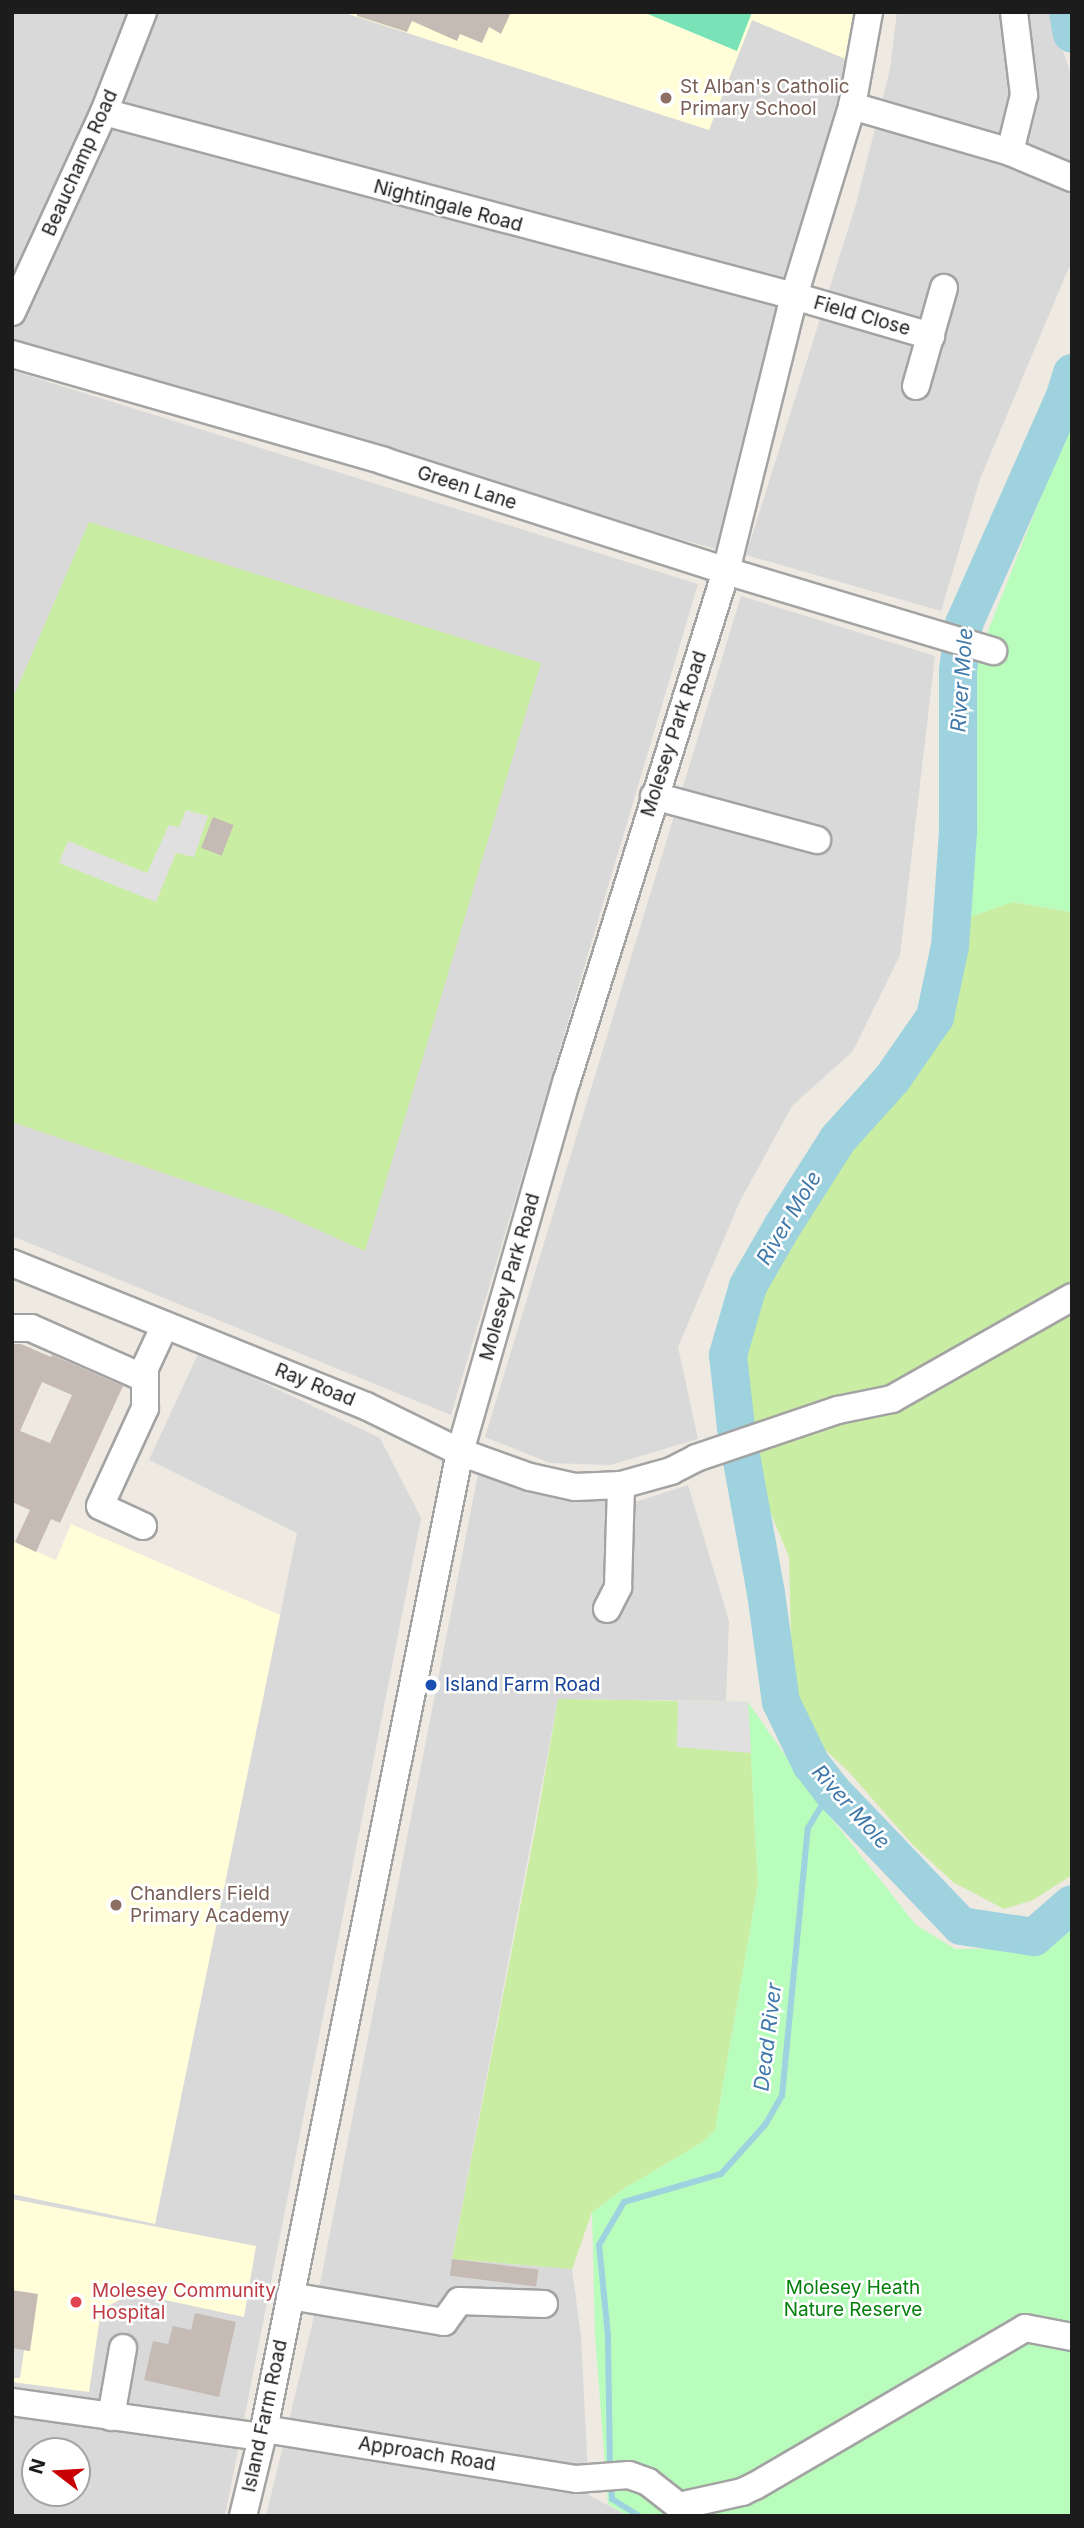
<!DOCTYPE html>
<style>
body{margin:0}
#map{position:relative;width:1084px;height:2528px;overflow:hidden;background:#eee9e1;font-family:Inter,sans-serif}
div>[style]{position:absolute}
.residential>*{inset:0;background:#dad9d9}
.education>*{inset:0;background:#fffed9}
.grass>*{inset:0;background:#c9eda2}
.park>*{inset:0;background:#b9fdbd}
.pitch>*{inset:0;background:#79e3b7}
.parking>*{inset:0;background:#e0e0e0}
.stream>*{height:6px;margin:-3px;padding:0 3px;transform-origin:3px;border-radius:3px;background:#9ed2df}
.river>*{height:38px;margin:-19px;padding:0 19px;transform-origin:19px;border-radius:19px;background:#9ed2df}
.building>*{inset:0;background:#c6bbb4;transform-origin:0 0}
.roads{filter:drop-shadow(2px 0 #a3a3a3) drop-shadow(-2px 0 #a3a3a3) drop-shadow(0 2px #a3a3a3) drop-shadow(0 -2px #a3a3a3)}
.minor>*{height:26px;margin:-13px;padding:0 13px;transform-origin:13px;border-radius:13px;background:#fff}
.dots>*{width:19px;height:19px;translate:-50% -50%;box-sizing:border-box;border:4px solid #fff;border-radius:50%}
span{translate:-50% -50%;white-space:nowrap;text-align:center;line-height:1.15;-webkit-text-stroke:5px #fff;paint-order:stroke}
.education-label{font-size:19px;color:#785e54}
.left{translate:0 -50%;text-align:left}
.street-label{font-size:19px;color:#1c1c1c}
.transit-label{font-size:19px;color:#164399}
.park-label{font-size:19px;color:#047f0b}
.health-label{font-size:19px;color:#be3a42}
.water-label{font-size:21px;color:#4078a9;font-style:italic}
.frame{position:absolute;inset:0;border:14px solid #1c1c1c;pointer-events:none}
.north{position:absolute;left:21px;top:2437px;width:70px;height:70px;box-sizing:border-box;background:#fff;border:2px solid #a4a4a4;border-radius:50%;rotate:287deg;font-size:19px;font-weight:700;line-height:28px;text-align:center;color:#1c1c1c}
.north::after{content:'';display:block;margin:auto;width:24px;height:32px;background:#c80005;clip-path:polygon(50% 0,100% 100%,50% 72%,0 100%)}
</style>
<div id="map">
<div class="residential">
<i style="clip-path:polygon(12px 12px,855px 12px,848px 60px,719px 550px,12px 347px)"></i>
<i style="clip-path:polygon(897px 12px,1050px 12px,1072px 78px,1072px 260px,980px 479px,941px 611px,746px 555px,856px 204px,890px 69px)"></i>
<i style="clip-path:polygon(13px 371px,698px 584px,451px 1415px,12px 1236px,12px 1122px,276px 1211px,365px 1251px,89px 522px,12px 700px)"></i>
<i style="clip-path:polygon(741px 596px,935px 656px,900px 955px,853px 1051px,792px 1106px,740px 1201px,678px 1347px,698px 1439px,610px 1465px,550px 1463px,485px 1437px)"></i>
<i style="clip-path:polygon(evenodd,199px 1352px,380px 1438px,421px 1518px,225px 2516px,12px 2516px,12px 2194px,155px 2223px,297px 1533px,149px 1460px,199px 1352px,35px 2451px,77px 2451px,77px 2493px,35px 2493px,35px 2451px)"></i>
<i style="clip-path:polygon(479px 1469px,544px 1493px,632px 1503px,688px 1485px,729px 1621px,726px 1701px,558px 1699px,452px 2259px,572px 2269px,581px 2336px,589px 2495px,628px 2516px,266px 2516px,312px 2325px)"></i>
</div>
<div class="education">
<i style="clip-path:polygon(342px 12px,855px 12px,848px 60px,752px 20px,709px 130px)"></i>
<i style="clip-path:polygon(71px 1524px,280px 1615px,155px 2224px,12px 2194px,12px 1541px,56px 1560px)"></i>
<i style="clip-path:polygon(12px 2199px,256px 2246px,244px 2317px,132px 2293px,101px 2310px,89px 2392px,12px 2382px,12px 2378px,20px 2378px,24px 2350px,29px 2351px,12px 2290px)"></i>
</div>
<div class="grass">
<i style="clip-path:polygon(89px 522px,541px 663px,365px 1251px,276px 1211px,12px 1122px,12px 700px)"></i>
<i style="clip-path:polygon(1013px 902px,1072px 912px,1072px 1875px,1033px 1900px,1004px 1909px,953px 1882px,913px 1845px,848px 1771px,817px 1742px,798px 1710px,792px 1681px,789px 1557px,761px 1489px,746px 1364px,758px 1308px,786px 1247px,840px 1157px,918px 1075px,959px 991px,958px 921px)"></i>
<i style="clip-path:polygon(558px 1699px,748px 1702px,758px 1885px,715px 2130px,701px 2143px,625px 2188px,592px 2212px,572px 2269px,452px 2259px,537px 1820px)"></i>
</div>
<div class="park">
<i style="clip-path:polygon(1072px 418px,1072px 912px,1013px 902px,958px 921px,970px 808px,976px 673px,982px 646px)"></i>
<i style="clip-path:polygon(748px 1702px,812px 1794px,916px 1925px,955px 1949px,1032px 1948px,1072px 1926px,1072px 2516px,628px 2516px,608px 2504px,595px 2335px,592px 2212px,625px 2188px,701px 2143px,715px 2130px,758px 1885px)"></i>
</div>
<div class="pitch">
<i style="clip-path:polygon(643px 12px,752px 12px,737px 51px)"></i>
</div>
<div class="parking">
<i style="clip-path:polygon(186px 810px,208px 816px,194px 857px,176px 853px,156px 902px,59px 863px,68px 841px,147px 873px,169px 825px,179px 827px)"></i>
<i style="clip-path:polygon(678px 1701px,748px 1702px,751px 1753px,677px 1747px)"></i>
</div>
<div class="stream">
<i style="left:610px;top:2469px;width:133px;rotate:-90.9deg"></i>
<i style="left:608px;top:2336px;width:91px;rotate:-95.6deg"></i>
<i style="left:599px;top:2245px;width:50px;rotate:-59.8deg"></i>
<i style="left:624px;top:2202px;width:101px;rotate:-16.1deg"></i>
<i style="left:721px;top:2174px;width:66px;rotate:-48.1deg"></i>
<i style="left:765px;top:2125px;width:34px;rotate:-60deg"></i>
<i style="left:782px;top:2096px;width:269px;rotate:-84.5deg"></i>
<i style="left:808px;top:1828px;width:44px;rotate:-58.8deg"></i>
<i style="left:611px;top:2484px;width:15px;rotate:86deg"></i>
<i style="left:612px;top:2499px;width:32px;rotate:32deg"></i>
</div>
<div class="river">
<i style="left:1068px;top:12px;width:22px;rotate:80deg"></i>
<i style="left:1072px;top:373px;width:24px;rotate:107deg"></i>
<i style="left:1065px;top:396px;width:249px;rotate:113.9deg"></i>
<i style="left:964px;top:624px;width:47px;rotate:97.3deg"></i>
<i style="left:958px;top:671px;width:161px;rotate:90deg"></i>
<i style="left:958px;top:832px;width:114px;rotate:94deg"></i>
<i style="left:950px;top:946px;width:73px;rotate:101.9deg"></i>
<i style="left:935px;top:1017px;width:75px;rotate:124.7deg"></i>
<i style="left:892px;top:1079px;width:81px;rotate:132deg"></i>
<i style="left:838px;top:1139px;width:104px;rotate:122.5deg"></i>
<i style="left:782px;top:1227px;width:68px;rotate:120deg"></i>
<i style="left:748px;top:1286px;width:72px;rotate:106.2deg"></i>
<i style="left:728px;top:1355px;width:73px;rotate:83.7deg"></i>
<i style="left:736px;top:1428px;width:168px;rotate:79.7deg"></i>
<i style="left:766px;top:1593px;width:110px;rotate:82.2deg"></i>
<i style="left:781px;top:1702px;width:69px;rotate:64.2deg"></i>
<i style="left:811px;top:1764px;width:33px;rotate:52deg"></i>
<i style="left:831px;top:1790px;width:188px;rotate:46.3deg"></i>
<i style="left:961px;top:1926px;width:74px;rotate:8.6deg"></i>
<i style="left:1034px;top:1937px;width:50px;rotate:-41deg"></i>
</div>
<div class="building">
<i style="clip-path:polygon(357px 12px,511px 12px,501px 34px,489px 27px,482px 43px,460px 34px,457px 41px,412px 21px,407px 32px,357px 16px)"></i>
<i style="left:213px;top:817px;width:22px;height:33px;rotate:21deg"></i>
<i style="clip-path:polygon(evenodd,12px 1344px,21px 1344px,51px 1357px,52px 1355px,123px 1386px,60px 1523px,51px 1519px,36px 1552px,15px 1542px,30px 1510px,12px 1502px,12px 1344px,42px 1382px,72px 1395px,50px 1443px,20px 1431px,42px 1382px)"></i>
<i style="left:452px;top:2259px;width:87px;height:17px;rotate:7deg"></i>
<i style="clip-path:polygon(12px 2290px,38px 2294px,30px 2351px,12px 2348px)"></i>
<i style="clip-path:polygon(195px 2313px,236px 2322px,219px 2397px,144px 2380px,153px 2341px,168px 2344px,173px 2326px,191px 2330px)"></i>
</div>
<div class="roads">
<div class="minor">
<i style="left:852px;top:106px;width:165px;rotate:16.2deg"></i>
<i style="left:1010px;top:152px;width:67px;rotate:22.8deg"></i>
<i style="left:104px;top:112px;width:714px;rotate:14.93deg"></i>
<i style="left:794px;top:296px;width:143px;rotate:16.3deg"></i>
<i style="left:1010px;top:152px;width:59px;rotate:-76.2deg"></i>
<i style="left:1024px;top:95px;width:84px;rotate:-96.9deg"></i>
<i style="left:12px;top:312px;width:220px;rotate:-65.3deg"></i>
<i style="left:104px;top:112px;width:107px;rotate:-68.7deg"></i>
<i style="left:12px;top:354px;width:387px;rotate:16deg"></i>
<i style="left:384px;top:461px;width:359px;rotate:17.8deg"></i>
<i style="left:726px;top:571px;width:279px;rotate:16.7deg"></i>
<i style="left:916px;top:386px;width:102px;rotate:-74.1deg"></i>
<i style="left:654px;top:796px;width:169px;rotate:15.1deg"></i>
<i style="left:12px;top:1263px;width:382px;rotate:22deg"></i>
<i style="left:366px;top:1406px;width:105px;rotate:26.1deg"></i>
<i style="left:460px;top:1452px;width:74px;rotate:19.7deg"></i>
<i style="left:530px;top:1477px;width:46px;rotate:12.5deg"></i>
<i style="left:575px;top:1487px;width:46px;rotate:-2.5deg"></i>
<i style="left:621px;top:1485px;width:52px;rotate:-15.6deg"></i>
<i style="left:671px;top:1471px;width:28px;rotate:-27deg"></i>
<i style="left:696px;top:1458px;width:150px;rotate:-18.7deg"></i>
<i style="left:838px;top:1410px;width:55px;rotate:-11.5deg"></i>
<i style="left:892px;top:1399px;width:207px;rotate:-29.5deg"></i>
<i style="left:12px;top:1328px;width:19px"></i>
<i style="left:31px;top:1328px;width:124px;rotate:23.9deg"></i>
<i style="left:143px;top:1526px;width:47px;rotate:-155.1deg"></i>
<i style="left:100px;top:1506px;width:108px;rotate:-65.3deg"></i>
<i style="left:145px;top:1408px;width:40px;rotate:-90deg"></i>
<i style="left:145px;top:1368px;width:47px;rotate:-65.1deg"></i>
<i style="left:607px;top:1609px;width:25px;rotate:-63deg"></i>
<i style="left:618px;top:1587px;width:102px;rotate:-88.3deg"></i>
<i style="left:290px;top:2296px;width:156px;rotate:9.6deg"></i>
<i style="left:444px;top:2322px;width:26px;rotate:-54deg"></i>
<i style="left:459px;top:2301px;width:85px;rotate:2deg"></i>
<i style="left:12px;top:2402px;width:252px;rotate:8deg"></i>
<i style="left:111px;top:2417px;width:70px;rotate:-80.1deg"></i>
<i style="left:264px;top:2429px;width:316px;rotate:9.1deg"></i>
<i style="left:576px;top:2479px;width:53px;rotate:-4.3deg"></i>
<i style="left:629px;top:2475px;width:20px;rotate:20deg"></i>
<i style="left:648px;top:2482px;width:39px;rotate:38deg"></i>
<i style="left:679px;top:2506px;width:65px;rotate:-12.5deg"></i>
<i style="left:742px;top:2492px;width:14px;rotate:-25deg"></i>
<i style="left:755px;top:2486px;width:313px;rotate:-30.3deg"></i>
<i style="left:1025px;top:2328px;width:48px;rotate:10.8deg"></i>
<i style="left:243px;top:2516px;width:89px;rotate:-76.4deg"></i>
<i style="left:264px;top:2429px;width:996px;rotate:-78.66deg"></i>
<i style="left:460px;top:1452px;width:387px;rotate:-74deg"></i>
<i style="left:567px;top:1080px;width:533px;rotate:-72.65deg"></i>
<i style="left:726px;top:571px;width:283px;rotate:-76.1deg"></i>
<i style="left:794px;top:296px;width:199px;rotate:-73deg"></i>
<i style="left:852px;top:106px;width:96px;rotate:-79.7deg"></i>
</div>
</div>
<div class="dots">
<i style="left:666px;top:98px;background:#8d6e63"></i>
<i style="left:431px;top:1685px;background:#1a4fb4"></i>
<i style="left:116px;top:1905px;background:#8d6e63"></i>
<i style="left:76px;top:2302px;background:#e0444e"></i>
</div>
<div class="education-label">
<span class="left" style="left:680px;top:98px">St Alban's Catholic<br>Primary School</span>
<span class="left" style="left:130px;top:1905px">Chandlers Field<br>Primary Academy</span>
</div>
<div class="street-label">
<span style="left:80px;top:163px;rotate:-66deg">Beauchamp Road</span>
<span style="left:448px;top:206px;rotate:15deg">Nightingale Road</span>
<span style="left:862px;top:316px;rotate:16deg">Field Close</span>
<span style="left:467px;top:488px;rotate:18deg">Green Lane</span>
<span style="left:674px;top:734px;rotate:-72deg">Molesey Park Road</span>
<span style="left:510px;top:1277px;rotate:-74deg">Molesey Park Road</span>
<span style="left:315px;top:1385px;rotate:22deg">Ray Road</span>
<span style="left:265px;top:2416px;rotate:-78deg">Island Farm Road</span>
<span style="left:427px;top:2454px;rotate:9deg">Approach Road</span>
</div>
<div class="transit-label">
<span class="left" style="left:445px;top:1685px">Island Farm Road</span>
</div>
<div class="park-label">
<span style="left:853px;top:2299px">Molesey Heath<br>Nature Reserve</span>
</div>
<div class="health-label">
<span class="left" style="left:92px;top:2302px">Molesey Community<br>Hospital</span>
</div>
<div class="water-label">
<span style="left:962px;top:680px;rotate:-86deg">River Mole</span>
<span style="left:789px;top:1218px;rotate:-59deg">River Mole</span>
<span style="left:851px;top:1807px;rotate:48deg">River Mole</span>
<span style="left:768px;top:2037px;rotate:-83deg">Dead River</span>
</div>
<div class="frame"></div>
<div class="north">N</div>
</div>
